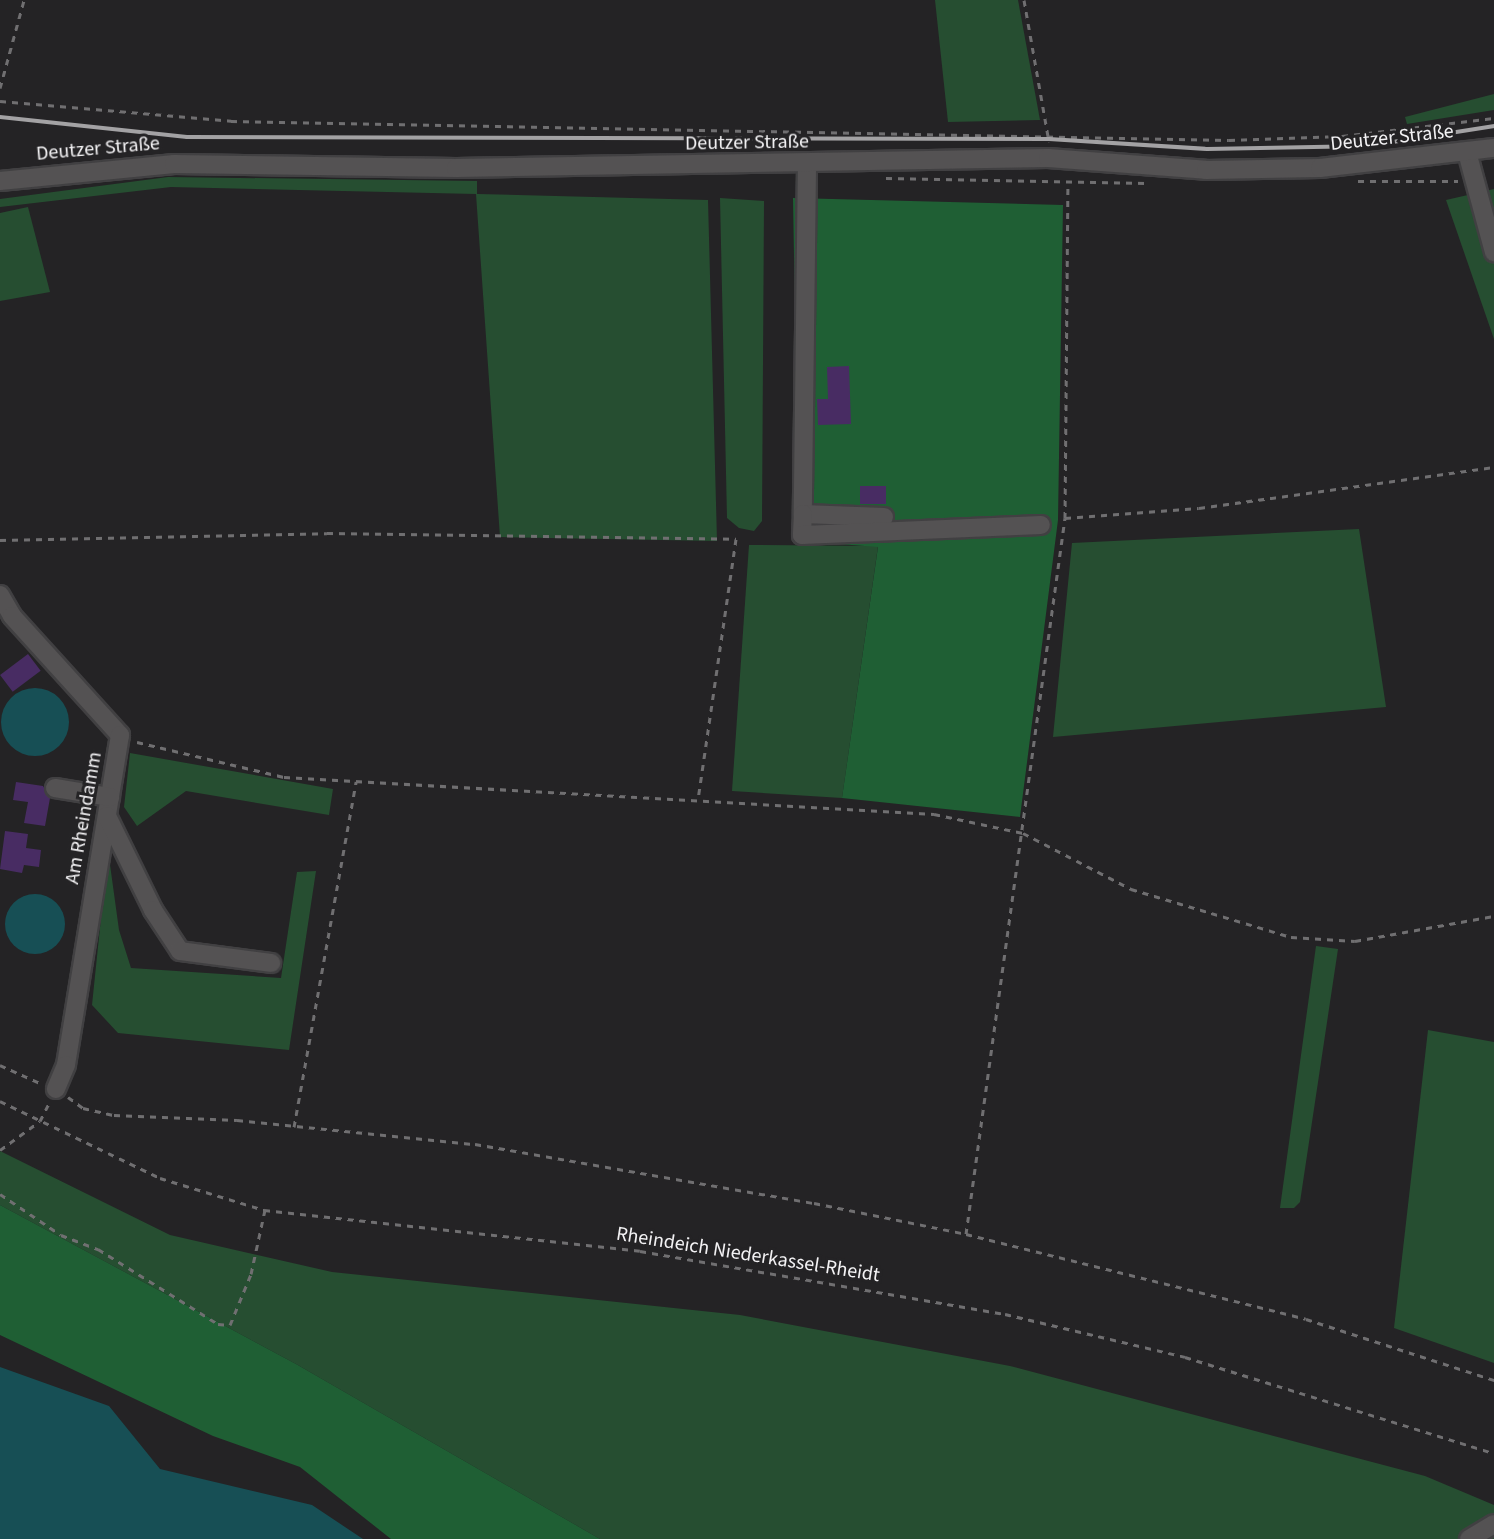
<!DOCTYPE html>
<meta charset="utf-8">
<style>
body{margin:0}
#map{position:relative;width:1494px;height:1539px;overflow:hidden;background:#242325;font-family:"Source Sans 3",sans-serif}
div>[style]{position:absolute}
.green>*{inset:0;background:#264e31}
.forest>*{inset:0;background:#1f5f34}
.water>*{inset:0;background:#174f55}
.round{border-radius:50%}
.building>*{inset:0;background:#482c63;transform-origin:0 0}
.path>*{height:3px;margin-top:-1.5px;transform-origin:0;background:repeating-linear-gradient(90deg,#706f71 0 6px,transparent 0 12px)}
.roads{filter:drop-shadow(2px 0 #414042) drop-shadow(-2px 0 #414042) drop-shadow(0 2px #414042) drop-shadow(0 -2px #414042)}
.minor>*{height:18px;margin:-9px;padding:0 9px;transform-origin:9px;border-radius:9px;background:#545253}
.rail>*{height:4px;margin:-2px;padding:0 2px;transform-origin:2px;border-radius:2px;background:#a3a2a4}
span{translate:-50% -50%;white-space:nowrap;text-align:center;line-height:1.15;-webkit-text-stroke:6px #242325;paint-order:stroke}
.street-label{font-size:20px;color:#f3f2f4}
</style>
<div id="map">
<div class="green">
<i style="clip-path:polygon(935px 0,1018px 0,1040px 120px,948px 122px)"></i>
<i style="clip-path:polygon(1494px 94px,1494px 110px,1407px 124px,1405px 117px)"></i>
<i style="clip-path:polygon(168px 177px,477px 181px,477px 194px,708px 200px,717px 541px,500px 537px,476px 194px,171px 187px,0 207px,0 199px)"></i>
<i style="clip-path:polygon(1494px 189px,1494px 339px,1446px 200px)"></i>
<i style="clip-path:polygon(720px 198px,764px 201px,762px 521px,754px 531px,739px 528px,727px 518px)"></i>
<i style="clip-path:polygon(28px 207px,50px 292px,0 301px,0 213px)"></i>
<i style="clip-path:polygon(1359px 529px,1386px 707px,1053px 737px,1072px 543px)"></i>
<i style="clip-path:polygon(749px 545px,878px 546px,842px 798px,732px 791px)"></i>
<i style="clip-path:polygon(130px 753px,333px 789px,329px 815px,186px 791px,137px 826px,124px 807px)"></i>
<i style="clip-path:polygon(108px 850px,119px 930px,131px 968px,281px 978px,297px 872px,316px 871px,289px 1050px,118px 1033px,92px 1005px)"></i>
<i style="clip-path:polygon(1316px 946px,1338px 949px,1300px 1202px,1294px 1208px,1280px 1208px)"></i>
<i style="clip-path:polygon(1428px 1030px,1494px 1042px,1494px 1363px,1394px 1328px)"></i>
<i style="clip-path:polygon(0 1151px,170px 1235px,332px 1272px,740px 1315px,1010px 1366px,1425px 1476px,1494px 1505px,1494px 1539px,600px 1539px,296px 1364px,0 1205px)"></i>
</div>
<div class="forest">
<i style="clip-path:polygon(793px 198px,1063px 205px,1058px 520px,1020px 817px,842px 798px,878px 547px,799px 541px)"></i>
<i style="clip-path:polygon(0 1205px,296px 1364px,600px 1539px,391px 1539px,300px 1467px,213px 1436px,0 1335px)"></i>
</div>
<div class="water">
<i class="round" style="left:1px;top:688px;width:68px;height:68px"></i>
<i class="round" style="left:5px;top:894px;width:60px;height:60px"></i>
<i style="clip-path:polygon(0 1367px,109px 1406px,160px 1469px,312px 1505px,363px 1539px,0 1539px)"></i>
</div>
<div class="building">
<i style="clip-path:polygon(849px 366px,851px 424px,818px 425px,817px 399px,828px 399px,827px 367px)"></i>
<i style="left:860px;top:486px;width:26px;height:18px"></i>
<i style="left:28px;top:654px;width:21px;height:35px;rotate:53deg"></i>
<i style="clip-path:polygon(16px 782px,43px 786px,50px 798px,45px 826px,24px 823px,28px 802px,13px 800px)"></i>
<i style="clip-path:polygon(5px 831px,28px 834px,26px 848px,41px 850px,39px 867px,24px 865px,22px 873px,0 869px)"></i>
</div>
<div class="path">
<i style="left:1024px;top:0;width:144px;rotate:80deg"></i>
<i style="left:0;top:88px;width:91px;rotate:-74.7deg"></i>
<i style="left:0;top:101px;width:232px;rotate:4.9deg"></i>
<i style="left:231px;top:121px;width:998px;rotate:1.09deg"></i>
<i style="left:1229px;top:140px;width:113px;rotate:-2deg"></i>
<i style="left:1342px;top:136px;width:153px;rotate:-6.8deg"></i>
<i style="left:886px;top:178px;width:260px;rotate:1.1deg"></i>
<i style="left:1358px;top:181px;width:100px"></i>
<i style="left:1065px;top:518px;width:134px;rotate:-4.3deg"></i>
<i style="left:1199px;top:508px;width:298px;rotate:-7.9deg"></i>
<i style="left:0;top:540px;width:327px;rotate:-1.2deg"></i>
<i style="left:327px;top:533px;width:409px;rotate:0.8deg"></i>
<i style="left:736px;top:539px;width:263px;rotate:98.3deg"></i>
<i style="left:137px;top:742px;width:151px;rotate:13.4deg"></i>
<i style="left:284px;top:777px;width:651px;rotate:3.26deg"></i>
<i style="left:934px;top:814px;width:91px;rotate:12.1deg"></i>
<i style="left:1023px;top:833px;width:122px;rotate:27.4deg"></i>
<i style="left:1131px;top:889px;width:167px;rotate:16.7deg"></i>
<i style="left:1291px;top:937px;width:64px;rotate:3.6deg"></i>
<i style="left:1355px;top:941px;width:141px;rotate:-10.2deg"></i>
<i style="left:0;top:1065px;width:44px;rotate:24.2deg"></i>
<i style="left:68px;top:1097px;width:19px;rotate:36deg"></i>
<i style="left:83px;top:1108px;width:32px;rotate:13deg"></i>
<i style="left:114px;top:1115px;width:123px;rotate:2.3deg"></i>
<i style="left:237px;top:1120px;width:239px;rotate:5.8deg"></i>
<i style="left:475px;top:1144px;width:344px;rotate:9.9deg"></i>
<i style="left:814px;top:1203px;width:155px;rotate:11.5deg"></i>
<i style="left:966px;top:1234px;width:350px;rotate:14deg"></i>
<i style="left:1306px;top:1319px;width:198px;rotate:18deg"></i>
<i style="left:0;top:1101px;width:178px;rotate:25.7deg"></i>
<i style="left:160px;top:1178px;width:109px;rotate:17.1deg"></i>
<i style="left:264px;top:1210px;width:378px;rotate:6.2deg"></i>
<i style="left:640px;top:1251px;width:370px;rotate:9.8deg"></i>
<i style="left:1005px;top:1314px;width:185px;rotate:13.4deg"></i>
<i style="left:1185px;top:1357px;width:324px;rotate:17.3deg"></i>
<i style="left:294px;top:1127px;width:351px;rotate:-79.8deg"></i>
<i style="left:0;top:1150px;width:49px;rotate:-35.9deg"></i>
<i style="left:40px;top:1121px;width:20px;rotate:-63deg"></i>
<i style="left:0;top:1194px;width:73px;rotate:33.9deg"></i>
<i style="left:61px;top:1235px;width:40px;rotate:21deg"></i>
<i style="left:98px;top:1249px;width:142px;rotate:32deg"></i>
<i style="left:218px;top:1324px;width:12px;rotate:5deg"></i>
<i style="left:230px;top:1325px;width:55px;rotate:-67.6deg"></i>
<i style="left:251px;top:1274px;width:66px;rotate:-77.7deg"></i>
<i style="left:966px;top:1234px;width:723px;rotate:-82.13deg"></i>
<i style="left:1065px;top:518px;width:334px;rotate:-89.5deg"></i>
</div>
<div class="roads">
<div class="minor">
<i style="left:1467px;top:152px;width:104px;rotate:74.9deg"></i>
<i style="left:807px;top:164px;width:350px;rotate:90.7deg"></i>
<i style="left:803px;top:514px;width:81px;rotate:2.1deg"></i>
<i style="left:0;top:181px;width:175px;rotate:-5.6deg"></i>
<i style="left:174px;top:164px;width:282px;rotate:0.8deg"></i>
<i style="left:456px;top:168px;width:592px;rotate:-0.97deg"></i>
<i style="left:1048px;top:158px;width:158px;rotate:4.3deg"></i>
<i style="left:1206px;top:170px;width:114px;rotate:-1deg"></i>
<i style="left:1320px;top:168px;width:175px;rotate:-6.6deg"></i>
<i style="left:803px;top:514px;width:21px;rotate:93deg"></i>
<i style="left:802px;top:535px;width:239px;rotate:-2.4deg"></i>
<i style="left:0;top:595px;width:24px;rotate:60deg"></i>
<i style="left:12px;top:616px;width:161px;rotate:47.8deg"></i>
<i style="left:120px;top:735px;width:334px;rotate:99.3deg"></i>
<i style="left:66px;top:1065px;width:26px;rotate:113deg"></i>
<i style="left:55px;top:788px;width:56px;rotate:9.3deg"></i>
<i style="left:107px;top:816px;width:105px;rotate:63.9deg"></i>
<i style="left:153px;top:910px;width:49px;rotate:56.6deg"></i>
<i style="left:180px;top:951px;width:92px;rotate:7.5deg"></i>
<i style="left:1469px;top:1539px;width:29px;rotate:-31deg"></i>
</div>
</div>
<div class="rail">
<i style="left:0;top:117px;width:188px;rotate:6.1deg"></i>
<i style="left:187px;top:137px;width:862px;rotate:0.13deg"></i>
<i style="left:1049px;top:139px;width:158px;rotate:3.6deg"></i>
<i style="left:1207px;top:149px;width:160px;rotate:-1.1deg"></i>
<i style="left:1367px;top:146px;width:129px;rotate:-8.9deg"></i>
</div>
<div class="street-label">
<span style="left:1392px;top:138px;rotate:-6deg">Deutzer Straße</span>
<span style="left:747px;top:143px;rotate:-1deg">Deutzer Straße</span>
<span style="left:98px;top:149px;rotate:-5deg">Deutzer Straße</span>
<span style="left:84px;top:818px;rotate:-80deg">Am Rheindamm</span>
<span style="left:748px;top:1255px;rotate:9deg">Rheindeich Niederkassel-Rheidt</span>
</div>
</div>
